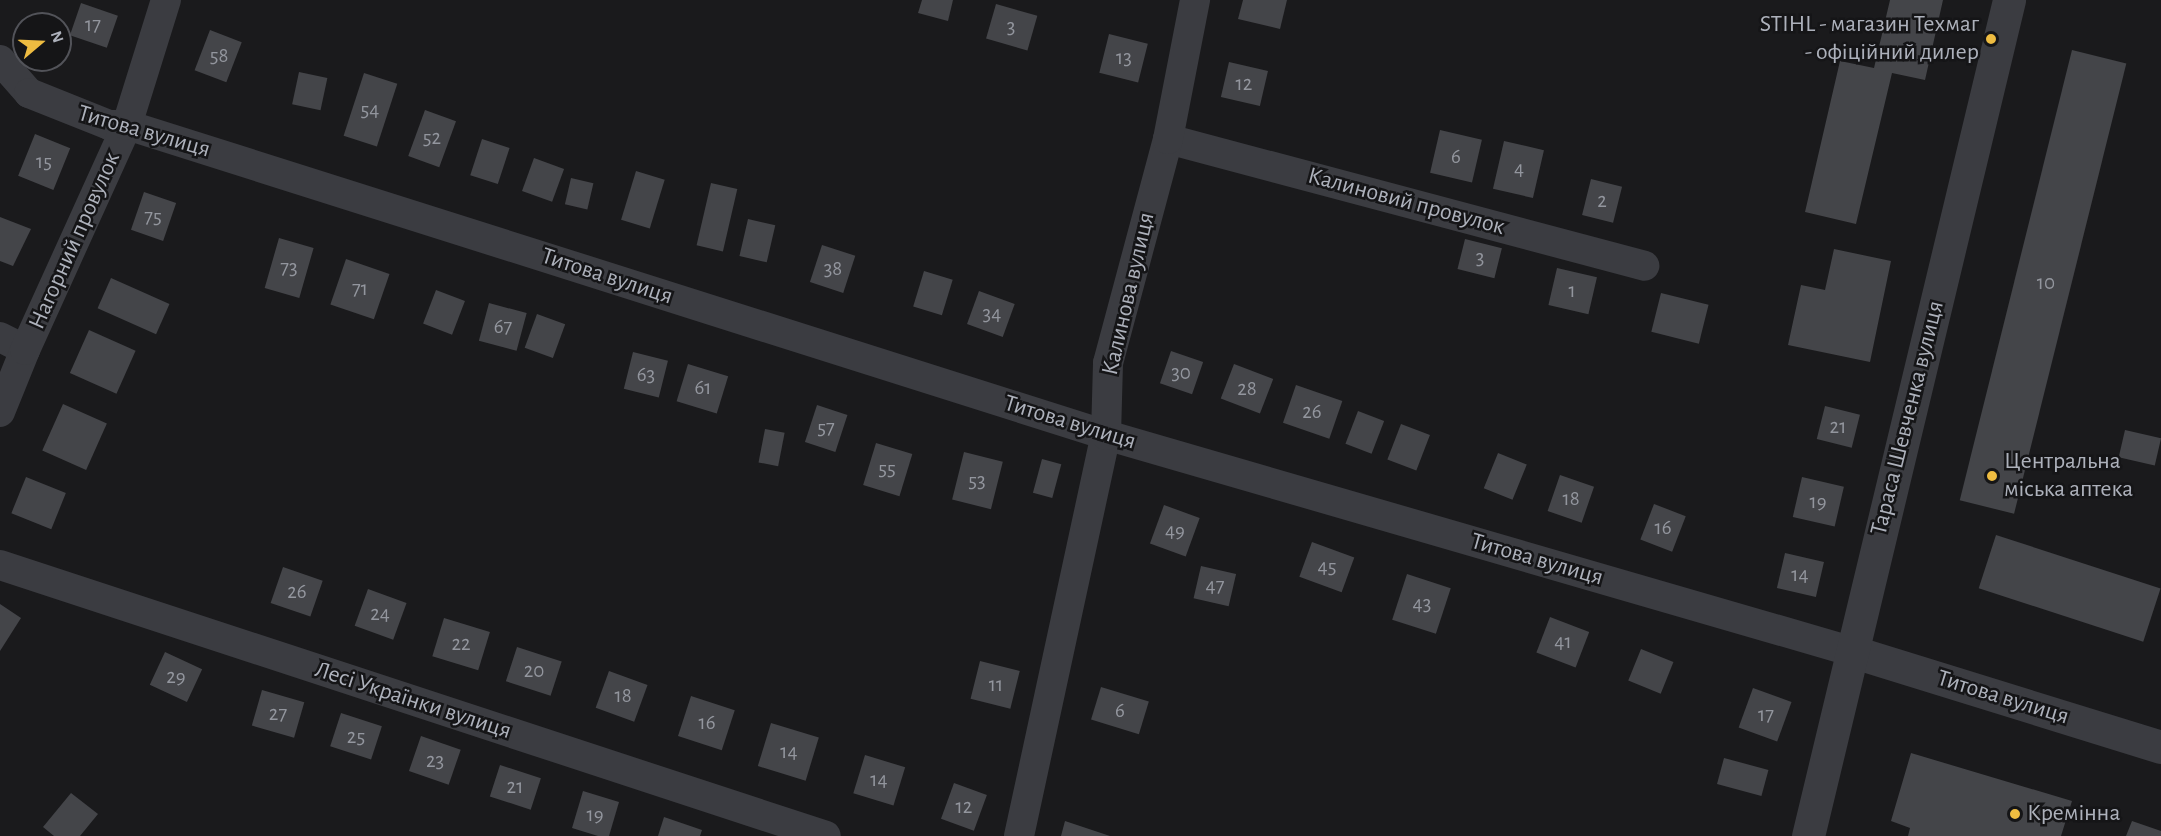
<!DOCTYPE html>
<meta charset="utf-8">
<style>
body{margin:0}
#map{position:relative;width:2161px;height:836px;overflow:hidden;background:#1a1a1c;font-family:"Alegreya Sans",sans-serif}
div>[style]{position:absolute}
.building>*{inset:0;background:#444549;transform-origin:0 0}
.minor>*{height:30px;margin:-15px;padding:0 15px;transform-origin:15px;border-radius:15px;background:#3b3c41}
.tertiary>*{height:33px;margin:-16.5px;padding:0 16.5px;transform-origin:16.5px;border-radius:16.5px;background:#3b3c41}
.dots>*{width:16px;height:16px;translate:-50% -50%;box-sizing:border-box;border:3px solid #151517;border-radius:50%}
span{translate:-50% -50%;white-space:nowrap;text-align:center;line-height:1.15;-webkit-text-stroke:5px #151517;paint-order:stroke}
.number-label{font-size:21px;color:#93969e}
.number-label span{-webkit-text-stroke-width:0}
.poi-label{font-size:24px;color:#adb1bb}
.right{translate:-100% -50%;text-align:right}
.left{translate:0 -50%;text-align:left}
.street-label{font-size:24px;color:#adb1bb}
.north{position:absolute;left:12px;top:12px;width:60px;height:60px;box-sizing:border-box;background:#151517;border:2px solid #525359;border-radius:50%;rotate:71deg;font-size:16px;font-weight:700;line-height:24px;text-align:center;color:#adb1bb}
.north::after{content:'';display:block;margin:auto;width:21px;height:27px;background:#eebc41;clip-path:polygon(50% 0,100% 100%,50% 72%,0 100%)}
</style>
<div id="map">
<div class="building">
<i style="clip-path:polygon(922px 0,953px 0,948px 21px,918px 13px)"></i>
<i style="clip-path:polygon(1243px 0,1287px 0,1280px 29px,1238px 19px)"></i>
<i style="clip-path:polygon(1890px 0,1943px 0,1925px 80px,1892px 73px,1856px 224px,1805px 212px,1840px 61px,1874px 68px)"></i>
<i style="left:81px;top:3px;width:39px;height:34px;rotate:19deg"></i>
<i style="left:996px;top:4px;width:43px;height:36px;rotate:16deg"></i>
<i style="left:210px;top:30px;width:34px;height:43px;rotate:21deg"></i>
<i style="left:1109px;top:34px;width:40px;height:40px;rotate:14deg"></i>
<i style="left:2072px;top:50px;width:56px;height:464px;rotate:14deg"></i>
<i style="left:1229px;top:62px;width:40px;height:36px;rotate:13deg"></i>
<i style="left:299px;top:72px;width:29px;height:33px;rotate:12deg"></i>
<i style="left:364px;top:73px;width:35px;height:66px;rotate:18deg"></i>
<i style="left:425px;top:110px;width:33px;height:49px;rotate:20deg"></i>
<i style="left:1440px;top:130px;width:43px;height:44px;rotate:13deg"></i>
<i style="left:35px;top:134px;width:38px;height:45px;rotate:22deg"></i>
<i style="left:482px;top:139px;width:29px;height:38px;rotate:18deg"></i>
<i style="left:1504px;top:141px;width:41px;height:49px;rotate:13deg"></i>
<i style="left:534px;top:158px;width:32px;height:35px;rotate:20deg"></i>
<i style="left:636px;top:171px;width:30px;height:51px;rotate:17deg"></i>
<i style="left:571px;top:178px;width:23px;height:27px;rotate:13deg"></i>
<i style="left:1591px;top:179px;width:32px;height:37px;rotate:14deg"></i>
<i style="left:711px;top:183px;width:27px;height:64px;rotate:13deg"></i>
<i style="left:144px;top:192px;width:34px;height:40px;rotate:19deg"></i>
<i style="clip-path:polygon(0 217px,31px 229px,13px 266px,0 261px)"></i>
<i style="left:748px;top:219px;width:28px;height:38px;rotate:13deg"></i>
<i style="left:279px;top:238px;width:36px;height:52px;rotate:16deg"></i>
<i style="left:1465px;top:239px;width:38px;height:31px;rotate:14deg"></i>
<i style="left:822px;top:245px;width:35px;height:39px;rotate:18deg"></i>
<i style="clip-path:polygon(1834px 249px,1891px 261px,1870px 362px,1788px 345px,1801px 285px,1825px 290px)"></i>
<i style="left:346px;top:259px;width:46px;height:48px;rotate:19deg"></i>
<i style="left:1557px;top:268px;width:41px;height:38px;rotate:13deg"></i>
<i style="left:924px;top:271px;width:30px;height:37px;rotate:17deg"></i>
<i style="left:111px;top:278px;width:64px;height:33px;rotate:24deg"></i>
<i style="left:436px;top:290px;width:31px;height:36px;rotate:21deg"></i>
<i style="left:979px;top:291px;width:38px;height:35px;rotate:20deg"></i>
<i style="left:1661px;top:293px;width:49px;height:40px;rotate:14deg"></i>
<i style="left:489px;top:303px;width:39px;height:39px;rotate:15deg"></i>
<i style="left:537px;top:314px;width:30px;height:36px;rotate:20deg"></i>
<i style="left:89px;top:330px;width:51px;height:47px;rotate:24deg"></i>
<i style="left:1171px;top:351px;width:34px;height:34px;rotate:19deg"></i>
<i style="left:633px;top:352px;width:36px;height:38px;rotate:14deg"></i>
<i style="left:688px;top:364px;width:42px;height:39px;rotate:17deg"></i>
<i style="left:1234px;top:364px;width:42px;height:37px;rotate:21deg"></i>
<i style="left:1296px;top:385px;width:49px;height:40px;rotate:19deg"></i>
<i style="left:63px;top:404px;width:48px;height:51px;rotate:24deg"></i>
<i style="left:817px;top:405px;width:32px;height:39px;rotate:18deg"></i>
<i style="left:1825px;top:406px;width:36px;height:34px;rotate:14deg"></i>
<i style="left:1358px;top:411px;width:28px;height:35px;rotate:21deg"></i>
<i style="left:1401px;top:424px;width:31px;height:38px;rotate:21deg"></i>
<i style="left:765px;top:429px;width:20px;height:34px;rotate:11deg"></i>
<i style="left:2125px;top:430px;width:37px;height:28px;rotate:13deg"></i>
<i style="left:876px;top:443px;width:38px;height:44px;rotate:17deg"></i>
<i style="left:964px;top:452px;width:40px;height:49px;rotate:14deg"></i>
<i style="left:1498px;top:453px;width:31px;height:38px;rotate:22deg"></i>
<i style="left:1042px;top:459px;width:20px;height:35px;rotate:15deg"></i>
<i style="left:1560px;top:475px;width:36px;height:38px;rotate:19deg"></i>
<i style="left:26px;top:477px;width:43px;height:39px;rotate:22deg"></i>
<i style="left:1802px;top:477px;width:43px;height:41px;rotate:13deg"></i>
<i style="left:1654px;top:504px;width:34px;height:38px;rotate:21deg"></i>
<i style="left:1164px;top:505px;width:38px;height:41px;rotate:20deg"></i>
<i style="left:1996px;top:535px;width:173px;height:56px;rotate:18deg"></i>
<i style="left:1312px;top:542px;width:45px;height:37px;rotate:20deg"></i>
<i style="left:1785px;top:553px;width:40px;height:36px;rotate:13deg"></i>
<i style="left:1201px;top:566px;width:36px;height:33px;rotate:13deg"></i>
<i style="left:283px;top:567px;width:42px;height:38px;rotate:19deg"></i>
<i style="left:1407px;top:574px;width:46px;height:48px;rotate:18deg"></i>
<i style="left:368px;top:589px;width:41px;height:39px;rotate:20deg"></i>
<i style="clip-path:polygon(0 604px,21px 618px,0 651px)"></i>
<i style="left:1550px;top:617px;width:42px;height:38px;rotate:21deg"></i>
<i style="left:444px;top:618px;width:48px;height:40px;rotate:17deg"></i>
<i style="left:517px;top:647px;width:47px;height:36px;rotate:18deg"></i>
<i style="left:1641px;top:649px;width:35px;height:34px;rotate:22deg"></i>
<i style="left:165px;top:652px;width:41px;height:36px;rotate:25deg"></i>
<i style="left:980px;top:661px;width:41px;height:39px;rotate:14deg"></i>
<i style="left:609px;top:671px;width:41px;height:39px;rotate:20deg"></i>
<i style="left:1101px;top:687px;width:50px;height:34px;rotate:17deg"></i>
<i style="left:1753px;top:688px;width:41px;height:42px;rotate:20deg"></i>
<i style="left:262px;top:690px;width:44px;height:37px;rotate:16deg"></i>
<i style="left:691px;top:696px;width:46px;height:42px;rotate:18deg"></i>
<i style="left:341px;top:713px;width:43px;height:35px;rotate:18deg"></i>
<i style="left:771px;top:723px;width:50px;height:45px;rotate:17deg"></i>
<i style="left:421px;top:736px;width:42px;height:37px;rotate:19deg"></i>
<i style="clip-path:polygon(1911px 753px,2072px 801px,2061px 836px,1908px 836px,1910px 828px,1891px 821px)"></i>
<i style="left:865px;top:755px;width:42px;height:40px;rotate:17deg"></i>
<i style="left:1724px;top:758px;width:46px;height:27px;rotate:15deg"></i>
<i style="left:500px;top:765px;width:43px;height:33px;rotate:18deg"></i>
<i style="left:954px;top:783px;width:35px;height:38px;rotate:20deg"></i>
<i style="clip-path:polygon(583px 791px,619px 802px,609px 836px,598px 836px,572px 828px)"></i>
<i style="clip-path:polygon(71px 793px,98px 814px,80px 836px,54px 836px,43px 827px)"></i>
<i style="clip-path:polygon(664px 817px,702px 830px,700px 836px,658px 836px)"></i>
<i style="clip-path:polygon(1065px 821px,1110px 836px,1061px 836px)"></i>
<i style="clip-path:polygon(2132px 821px,2161px 831px,2161px 836px,2126px 836px)"></i>
</div>
<div class="minor">
<i style="left:0;top:60px;width:44px;rotate:48.7deg"></i>
<i style="left:29px;top:93px;width:86px;rotate:21.8deg"></i>
<i style="left:109px;top:125px;width:18px"></i>
<i style="left:127px;top:125px;width:1027px;rotate:17.57deg"></i>
<i style="left:1106px;top:435px;width:779px;rotate:16.18deg"></i>
<i style="left:1168px;top:139px;width:493px;rotate:14.9deg"></i>
<i style="left:0;top:337px;width:28px;rotate:27deg"></i>
<i style="left:0;top:412px;width:67px;rotate:-68deg"></i>
<i style="left:25px;top:350px;width:247px;rotate:-65.6deg"></i>
<i style="left:127px;top:125px;width:131px;rotate:-72.7deg"></i>
<i style="left:0;top:565px;width:869px;rotate:18.16deg"></i>
<i style="left:1019px;top:836px;width:410px;rotate:-77.8deg"></i>
<i style="left:1106px;top:435px;width:72px;rotate:-88.4deg"></i>
<i style="left:1108px;top:363px;width:232px;rotate:-75deg"></i>
<i style="left:1168px;top:139px;width:142px;rotate:-79deg"></i>
</div>
<div class="tertiary">
<i style="left:1854px;top:652px;width:321px;rotate:17.2deg"></i>
<i style="left:1808px;top:836px;width:860px;rotate:-76.48deg"></i>
</div>
<div class="dots">
<i style="left:1991px;top:39px;background:#eebc41"></i>
<i style="left:1992px;top:476px;background:#eebc41"></i>
<i style="left:2015px;top:814px;background:#eebc41"></i>
</div>
<div class="number-label">
<span style="left:93px;top:25px">17</span>
<span style="left:1011px;top:27px">3</span>
<span style="left:219px;top:56px">58</span>
<span style="left:1124px;top:58px">13</span>
<span style="left:1244px;top:84px">12</span>
<span style="left:370px;top:110px">54</span>
<span style="left:432px;top:138px">52</span>
<span style="left:1456px;top:157px">6</span>
<span style="left:44px;top:162px">15</span>
<span style="left:1519px;top:169px">4</span>
<span style="left:1602px;top:201px">2</span>
<span style="left:153px;top:217px">75</span>
<span style="left:1480px;top:258px">3</span>
<span style="left:289px;top:268px">73</span>
<span style="left:833px;top:269px">38</span>
<span style="left:2046px;top:283px">10</span>
<span style="left:360px;top:289px">71</span>
<span style="left:1572px;top:291px">1</span>
<span style="left:992px;top:314px">34</span>
<span style="left:503px;top:327px">67</span>
<span style="left:1181px;top:373px">30</span>
<span style="left:646px;top:375px">63</span>
<span style="left:703px;top:388px">61</span>
<span style="left:1247px;top:389px">28</span>
<span style="left:1312px;top:412px">26</span>
<span style="left:1838px;top:427px">21</span>
<span style="left:826px;top:428px">57</span>
<span style="left:887px;top:469px">55</span>
<span style="left:977px;top:481px">53</span>
<span style="left:1571px;top:499px">18</span>
<span style="left:1818px;top:502px">19</span>
<span style="left:1663px;top:528px">16</span>
<span style="left:1175px;top:531px">49</span>
<span style="left:1327px;top:567px">45</span>
<span style="left:1800px;top:575px">14</span>
<span style="left:1215px;top:586px">47</span>
<span style="left:297px;top:592px">26</span>
<span style="left:1422px;top:604px">43</span>
<span style="left:380px;top:614px">24</span>
<span style="left:1563px;top:642px">41</span>
<span style="left:461px;top:644px">22</span>
<span style="left:534px;top:671px">20</span>
<span style="left:176px;top:677px">29</span>
<span style="left:996px;top:685px">11</span>
<span style="left:623px;top:696px">18</span>
<span style="left:1120px;top:711px">6</span>
<span style="left:278px;top:714px">27</span>
<span style="left:1766px;top:715px">17</span>
<span style="left:707px;top:723px">16</span>
<span style="left:356px;top:737px">25</span>
<span style="left:789px;top:752px">14</span>
<span style="left:435px;top:761px">23</span>
<span style="left:879px;top:780px">14</span>
<span style="left:515px;top:787px">21</span>
<span style="left:964px;top:807px">12</span>
<span style="left:595px;top:815px">19</span>
</div>
<div class="poi-label">
<span class="right" style="left:1979px;top:39px">STIHL - магазин Техмаг<br>- офіційний дилер</span>
<span class="left" style="left:2004px;top:476px">Центральна<br>міська аптека</span>
<span class="left" style="left:2027px;top:814px">Кремінна</span>
</div>
<div class="street-label">
<span style="left:144px;top:132px;rotate:16deg">Титова вулиця</span>
<span style="left:1406px;top:202px;rotate:15deg">Калиновий провулок</span>
<span style="left:75px;top:241px;rotate:-66deg">Нагорний провулок</span>
<span style="left:607px;top:277px;rotate:18deg">Титова вулиця</span>
<span style="left:1129px;top:294px;rotate:-77deg">Калинова вулиця</span>
<span style="left:1908px;top:418px;rotate:-76deg">Тараса Шевченка вулиця</span>
<span style="left:1070px;top:423px;rotate:17deg">Титова вулиця</span>
<span style="left:1537px;top:560px;rotate:16deg">Титова вулиця</span>
<span style="left:2003px;top:698px;rotate:17deg">Титова вулиця</span>
<span style="left:413px;top:701px;rotate:18deg">Лесі Українки вулиця</span>
</div>
<div class="north">N</div>
</div>
